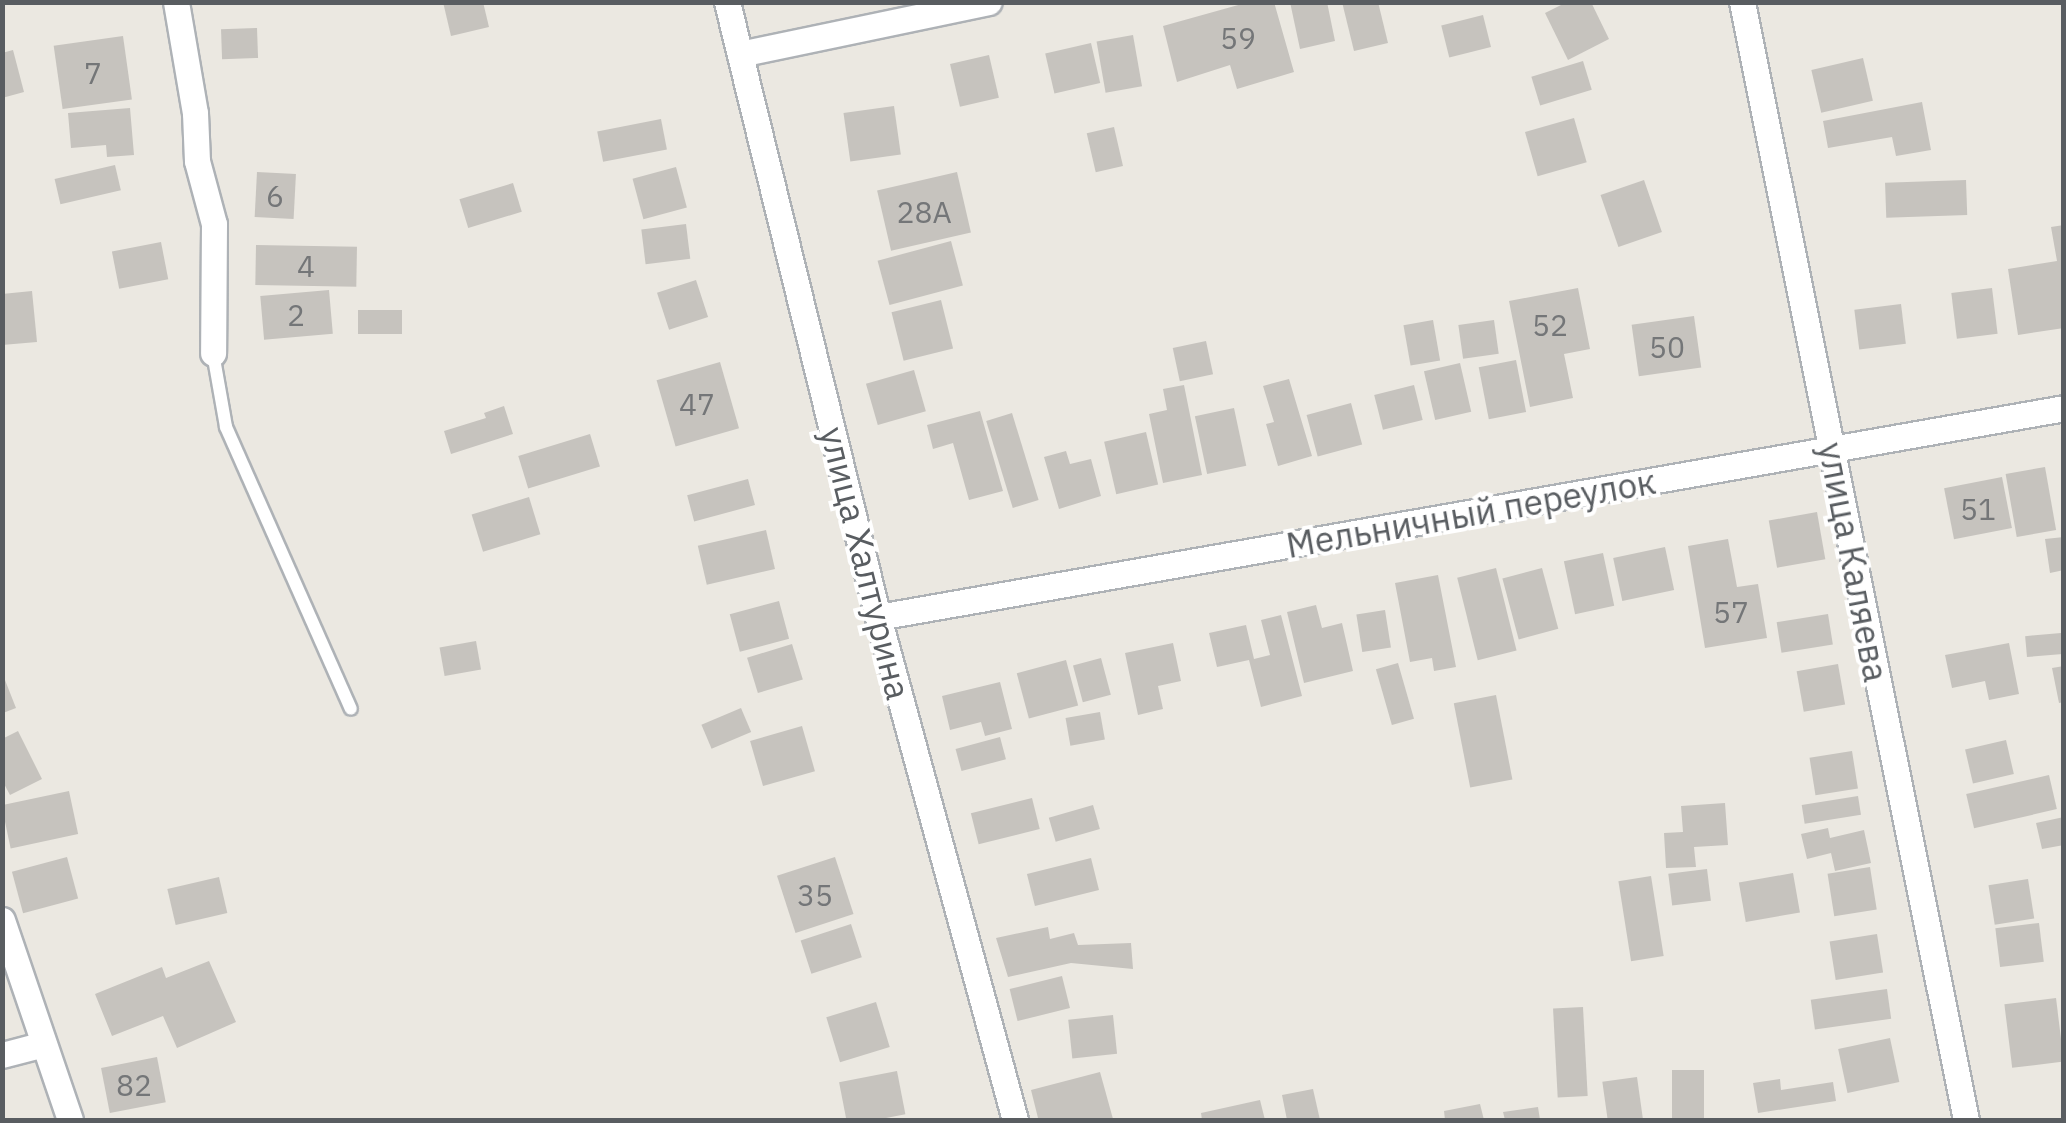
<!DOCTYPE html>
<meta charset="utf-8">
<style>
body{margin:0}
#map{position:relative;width:2066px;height:1123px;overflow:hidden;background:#ebe8e1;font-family:"IBM Plex Sans",sans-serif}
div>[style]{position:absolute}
.building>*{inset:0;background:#c6c3be;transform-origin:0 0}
.roads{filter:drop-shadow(2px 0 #aeb2b6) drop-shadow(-2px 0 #aeb2b6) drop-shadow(0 2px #aeb2b6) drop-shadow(0 -2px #aeb2b6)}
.service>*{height:12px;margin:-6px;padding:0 6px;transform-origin:6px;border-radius:6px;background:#fff}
.minor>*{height:25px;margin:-12.5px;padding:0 12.5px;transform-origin:12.5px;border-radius:12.5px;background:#fff}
span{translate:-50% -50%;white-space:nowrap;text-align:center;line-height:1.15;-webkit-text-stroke:8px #fff;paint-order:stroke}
.number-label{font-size:30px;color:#747678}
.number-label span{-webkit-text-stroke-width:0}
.street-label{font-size:35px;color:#595d61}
.frame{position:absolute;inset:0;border:5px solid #595d61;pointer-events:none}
</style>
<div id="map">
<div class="building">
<i style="clip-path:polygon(443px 2px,483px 2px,489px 27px,451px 36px)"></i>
<i style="clip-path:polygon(1249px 2px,1274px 2px,1294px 72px,1237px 89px,1230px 65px,1177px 82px,1163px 26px)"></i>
<i style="clip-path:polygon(1290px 2px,1327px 2px,1335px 41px,1300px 49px)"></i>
<i style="clip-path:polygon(1342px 2px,1378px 2px,1388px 43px,1354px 51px)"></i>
<i style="clip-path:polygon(1567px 2px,1591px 2px,1609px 39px,1568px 60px,1545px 13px)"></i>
<i style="left:1483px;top:15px;width:33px;height:43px;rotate:76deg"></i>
<i style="left:257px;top:28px;width:30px;height:36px;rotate:88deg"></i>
<i style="left:1133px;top:35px;width:52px;height:37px;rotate:80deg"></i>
<i style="left:123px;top:36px;width:64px;height:70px;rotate:82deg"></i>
<i style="left:1091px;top:43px;width:41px;height:47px;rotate:77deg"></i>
<i style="clip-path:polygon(13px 50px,24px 92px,2px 98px,2px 53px)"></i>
<i style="left:989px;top:55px;width:44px;height:40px;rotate:77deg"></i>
<i style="left:1863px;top:58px;width:44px;height:53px;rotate:77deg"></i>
<i style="left:1583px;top:61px;width:30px;height:54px;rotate:73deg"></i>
<i style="clip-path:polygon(1922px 102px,1931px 150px,1896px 156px,1892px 137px,1828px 148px,1823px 121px)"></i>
<i style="left:894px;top:106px;width:49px;height:51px;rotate:82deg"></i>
<i style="clip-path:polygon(130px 108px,134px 155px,107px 157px,106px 145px,71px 148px,68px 113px)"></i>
<i style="left:1574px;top:118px;width:46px;height:51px;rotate:74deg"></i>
<i style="left:661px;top:119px;width:31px;height:65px;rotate:79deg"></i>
<i style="left:1114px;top:127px;width:40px;height:28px;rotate:77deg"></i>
<i style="left:115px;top:165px;width:26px;height:62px;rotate:77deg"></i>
<i style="left:676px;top:167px;width:42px;height:45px;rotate:75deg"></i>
<i style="left:257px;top:172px;width:39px;height:45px;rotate:3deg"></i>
<i style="left:957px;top:172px;width:62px;height:82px;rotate:77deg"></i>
<i style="left:1644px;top:180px;width:55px;height:46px;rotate:71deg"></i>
<i style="left:1966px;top:180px;width:35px;height:81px;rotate:88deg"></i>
<i style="left:513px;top:183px;width:30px;height:56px;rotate:73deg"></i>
<i style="left:686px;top:224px;width:35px;height:45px;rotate:83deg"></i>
<i style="clip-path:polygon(2064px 225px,2064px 328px,2018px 335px,2008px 269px,2057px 261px,2051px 227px)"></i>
<i style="left:951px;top:241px;width:46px;height:76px;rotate:75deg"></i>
<i style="left:161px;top:242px;width:38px;height:50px;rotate:79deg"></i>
<i style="left:256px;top:245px;width:101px;height:40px;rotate:1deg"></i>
<i style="left:696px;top:280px;width:39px;height:41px;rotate:72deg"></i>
<i style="clip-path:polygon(1578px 288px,1590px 349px,1564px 354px,1573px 398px,1530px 407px,1509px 301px)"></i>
<i style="left:1992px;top:288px;width:46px;height:41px;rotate:83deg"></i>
<i style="left:329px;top:290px;width:44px;height:69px;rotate:85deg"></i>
<i style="clip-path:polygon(32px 291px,37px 342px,2px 345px,2px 294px)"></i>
<i style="left:941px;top:300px;width:50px;height:51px;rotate:76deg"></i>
<i style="left:1901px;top:304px;width:40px;height:47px;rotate:83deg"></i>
<i style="left:402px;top:310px;width:24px;height:44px;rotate:90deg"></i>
<i style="left:1694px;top:316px;width:52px;height:63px;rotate:82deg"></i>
<i style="left:1433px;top:320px;width:41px;height:30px;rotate:80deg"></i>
<i style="left:1494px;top:320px;width:34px;height:36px;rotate:82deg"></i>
<i style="left:1206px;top:341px;width:34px;height:34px;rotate:78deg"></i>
<i style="left:1516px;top:360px;width:53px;height:38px;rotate:79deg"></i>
<i style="left:720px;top:362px;width:69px;height:66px;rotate:74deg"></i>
<i style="left:1460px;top:363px;width:50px;height:37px;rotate:77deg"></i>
<i style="left:914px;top:370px;width:43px;height:50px;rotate:74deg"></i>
<i style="clip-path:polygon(1289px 379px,1312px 456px,1278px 466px,1266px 424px,1274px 422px,1263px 386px)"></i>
<i style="clip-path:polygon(1184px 385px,1202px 475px,1163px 483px,1149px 414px,1167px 410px,1163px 389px)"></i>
<i style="left:1414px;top:385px;width:36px;height:41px;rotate:76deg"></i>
<i style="left:1351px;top:403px;width:43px;height:46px;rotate:75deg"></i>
<i style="clip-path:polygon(504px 406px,513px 434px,451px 454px,444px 431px,486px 418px,484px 413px)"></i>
<i style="left:1234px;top:408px;width:59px;height:40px;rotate:78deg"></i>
<i style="clip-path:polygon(980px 411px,1003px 491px,969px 500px,953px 443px,933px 449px,927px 425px)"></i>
<i style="left:1012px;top:413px;width:91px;height:27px;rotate:73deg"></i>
<i style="left:1146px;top:432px;width:54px;height:43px;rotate:77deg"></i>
<i style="left:590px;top:434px;width:34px;height:75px;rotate:73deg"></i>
<i style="clip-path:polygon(1066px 451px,1070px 464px,1091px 459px,1101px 496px,1059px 509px,1044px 457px)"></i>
<i style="left:2045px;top:467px;width:64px;height:40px;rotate:80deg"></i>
<i style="left:2002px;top:477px;width:52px;height:59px;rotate:79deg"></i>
<i style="left:748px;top:479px;width:27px;height:63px;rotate:75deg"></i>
<i style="left:529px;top:497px;width:39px;height:60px;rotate:73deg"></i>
<i style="left:1817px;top:512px;width:48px;height:49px;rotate:80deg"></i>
<i style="left:766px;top:530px;width:40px;height:70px;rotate:77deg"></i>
<i style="clip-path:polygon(2064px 537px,2064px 570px,2050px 573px,2045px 539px)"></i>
<i style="clip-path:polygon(1728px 539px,1737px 587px,1758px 584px,1767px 638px,1705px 648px,1688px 546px)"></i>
<i style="left:1665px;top:547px;width:44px;height:53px;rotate:78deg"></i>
<i style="left:1603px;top:553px;width:54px;height:40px;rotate:78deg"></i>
<i style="left:1496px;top:568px;width:85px;height:40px;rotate:76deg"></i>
<i style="left:1542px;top:568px;width:63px;height:41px;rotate:75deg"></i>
<i style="clip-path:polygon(1438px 575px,1456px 667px,1434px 671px,1432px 658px,1410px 662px,1395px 583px)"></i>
<i style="left:779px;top:601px;width:39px;height:51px;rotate:75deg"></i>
<i style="clip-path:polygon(1316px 605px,1322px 628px,1342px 623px,1353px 671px,1304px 683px,1287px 612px)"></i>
<i style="left:1385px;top:610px;width:38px;height:29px;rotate:81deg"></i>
<i style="left:1828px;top:614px;width:31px;height:52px;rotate:81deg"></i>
<i style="clip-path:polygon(1281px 615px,1302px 696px,1261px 707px,1249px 660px,1217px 667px,1209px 633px,1246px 625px,1254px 659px,1270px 655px,1261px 620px)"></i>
<i style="left:2061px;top:633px;width:21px;height:36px;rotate:85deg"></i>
<i style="left:476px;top:641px;width:29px;height:37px;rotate:80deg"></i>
<i style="clip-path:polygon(1173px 643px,1181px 681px,1158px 686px,1163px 709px,1138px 715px,1125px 653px)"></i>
<i style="clip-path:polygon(2009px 643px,2019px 694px,1989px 700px,1985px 681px,1952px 688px,1945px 655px)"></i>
<i style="left:792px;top:644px;width:37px;height:47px;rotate:73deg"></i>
<i style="left:1101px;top:658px;width:38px;height:29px;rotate:75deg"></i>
<i style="left:1066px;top:660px;width:47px;height:51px;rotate:75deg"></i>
<i style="left:1398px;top:663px;width:58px;height:23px;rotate:74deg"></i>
<i style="left:1838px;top:664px;width:41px;height:42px;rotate:80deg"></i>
<i style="clip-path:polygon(2064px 666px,2064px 702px,2059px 703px,2052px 668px)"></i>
<i style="clip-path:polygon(3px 675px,16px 708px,3px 713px)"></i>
<i style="clip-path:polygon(1000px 682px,1012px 729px,985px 736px,981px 722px,950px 730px,942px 696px)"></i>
<i style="left:1496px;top:695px;width:86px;height:43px;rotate:79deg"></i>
<i style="left:741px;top:708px;width:26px;height:43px;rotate:67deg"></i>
<i style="left:1100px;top:712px;width:28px;height:35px;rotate:80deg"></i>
<i style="left:802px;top:726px;width:47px;height:54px;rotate:74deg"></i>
<i style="clip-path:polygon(18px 731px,42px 779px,10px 795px,2px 780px,2px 739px)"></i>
<i style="left:1000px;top:737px;width:23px;height:46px;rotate:75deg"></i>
<i style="left:2006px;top:740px;width:35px;height:42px;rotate:77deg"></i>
<i style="left:1852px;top:751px;width:38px;height:43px;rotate:81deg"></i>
<i style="left:2049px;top:775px;width:35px;height:85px;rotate:77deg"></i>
<i style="left:69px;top:791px;width:44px;height:69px;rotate:78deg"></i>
<i style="left:1858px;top:796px;width:19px;height:57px;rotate:81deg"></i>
<i style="left:1032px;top:798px;width:32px;height:63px;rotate:76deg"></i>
<i style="clip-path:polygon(1725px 803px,1728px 845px,1694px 847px,1696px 867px,1666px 868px,1664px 833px,1683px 832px,1681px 806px)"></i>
<i style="left:1093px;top:805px;width:25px;height:46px;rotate:74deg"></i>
<i style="clip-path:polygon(2064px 817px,2064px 845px,2042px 849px,2036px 823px)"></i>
<i style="clip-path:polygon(1828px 828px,1830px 838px,1864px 830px,1871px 863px,1835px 871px,1831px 853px,1807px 859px,1801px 834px)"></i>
<i style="left:67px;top:857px;width:43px;height:57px;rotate:75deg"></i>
<i style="left:835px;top:857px;width:60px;height:61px;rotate:72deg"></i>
<i style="left:1091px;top:858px;width:33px;height:66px;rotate:76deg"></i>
<i style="left:1870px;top:867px;width:43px;height:43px;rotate:81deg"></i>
<i style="left:1707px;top:869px;width:32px;height:39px;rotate:83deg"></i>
<i style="left:1793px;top:873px;width:40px;height:55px;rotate:80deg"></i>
<i style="left:1651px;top:876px;width:81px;height:33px;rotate:81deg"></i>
<i style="left:219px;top:877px;width:37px;height:53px;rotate:77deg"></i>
<i style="left:2028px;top:879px;width:40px;height:40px;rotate:81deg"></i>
<i style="left:2039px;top:923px;width:39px;height:44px;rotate:83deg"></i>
<i style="left:851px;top:924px;width:35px;height:53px;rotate:72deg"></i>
<i style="clip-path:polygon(1048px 927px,1050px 939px,1074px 933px,1078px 945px,1131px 943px,1133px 969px,1071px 963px,1008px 977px,996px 938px)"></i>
<i style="left:1877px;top:934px;width:39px;height:48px;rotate:81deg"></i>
<i style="clip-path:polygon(209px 961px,236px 1022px,177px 1048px,163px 1016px,112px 1036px,95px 994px,162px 967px,166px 978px)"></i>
<i style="left:1062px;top:976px;width:33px;height:54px;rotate:76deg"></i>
<i style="left:1887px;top:989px;width:30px;height:77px;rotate:82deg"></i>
<i style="left:2056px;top:998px;width:64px;height:52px;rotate:83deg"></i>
<i style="left:876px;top:1002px;width:47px;height:52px;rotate:73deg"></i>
<i style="left:1583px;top:1007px;width:89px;height:30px;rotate:87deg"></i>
<i style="left:1113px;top:1015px;width:39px;height:45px;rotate:84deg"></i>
<i style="left:1890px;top:1038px;width:45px;height:53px;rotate:78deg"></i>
<i style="left:157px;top:1057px;width:46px;height:57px;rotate:79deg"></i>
<i style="left:1672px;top:1070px;width:32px;height:50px"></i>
<i style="left:897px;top:1071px;width:44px;height:59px;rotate:79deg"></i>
<i style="clip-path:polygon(1100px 1072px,1113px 1119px,1038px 1118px,1031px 1090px)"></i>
<i style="left:1637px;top:1077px;width:43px;height:35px;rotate:82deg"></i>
<i style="clip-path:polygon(1780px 1079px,1781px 1090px,1833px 1082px,1836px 1101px,1758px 1113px,1753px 1083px)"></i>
<i style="clip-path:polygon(1313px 1089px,1320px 1120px,1287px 1120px,1282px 1095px)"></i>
<i style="clip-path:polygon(1260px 1100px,1265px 1120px,1202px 1120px,1201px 1113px)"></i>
<i style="clip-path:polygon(1480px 1104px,1484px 1120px,1445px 1120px,1444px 1111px)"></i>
<i style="clip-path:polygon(1538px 1107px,1540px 1120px,1505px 1120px,1503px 1112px)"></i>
</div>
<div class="roads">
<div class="service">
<i style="left:213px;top:353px;width:75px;rotate:80deg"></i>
<i style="left:226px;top:427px;width:308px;rotate:66.1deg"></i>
</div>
<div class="minor">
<i style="left:176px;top:2px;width:113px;rotate:80.3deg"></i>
<i style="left:195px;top:113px;width:48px;rotate:87.6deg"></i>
<i style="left:197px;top:161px;width:65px;rotate:74.9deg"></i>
<i style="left:214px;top:224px;width:129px;rotate:90.4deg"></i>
<i style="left:727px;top:2px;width:633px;rotate:76.21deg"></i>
<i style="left:878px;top:617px;width:521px;rotate:74.76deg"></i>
<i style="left:1742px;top:2px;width:1140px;rotate:78.67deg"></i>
<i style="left:740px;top:54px;width:254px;rotate:-11.8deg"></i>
<i style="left:878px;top:617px;width:1204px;rotate:-9.99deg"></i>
<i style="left:2px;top:920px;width:211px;rotate:71.2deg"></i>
<i style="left:2px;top:1055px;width:43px;rotate:-14.7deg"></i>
</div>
</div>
<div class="number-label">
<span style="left:1238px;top:38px">59</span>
<span style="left:93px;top:73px">7</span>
<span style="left:275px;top:196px">6</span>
<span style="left:924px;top:212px">28А</span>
<span style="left:306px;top:266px">4</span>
<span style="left:296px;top:315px">2</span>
<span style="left:1550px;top:325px">52</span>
<span style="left:1667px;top:347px">50</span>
<span style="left:697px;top:404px">47</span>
<span style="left:1978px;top:509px">51</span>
<span style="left:1731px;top:612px">57</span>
<span style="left:815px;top:895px">35</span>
<span style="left:134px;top:1085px">82</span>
</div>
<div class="street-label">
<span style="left:1471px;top:513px;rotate:-10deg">Мельничный переулок</span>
<span style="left:1854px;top:562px;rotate:79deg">улица Каляева</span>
<span style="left:866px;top:563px;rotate:76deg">улица Халтурина</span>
</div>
<div class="frame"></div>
</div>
